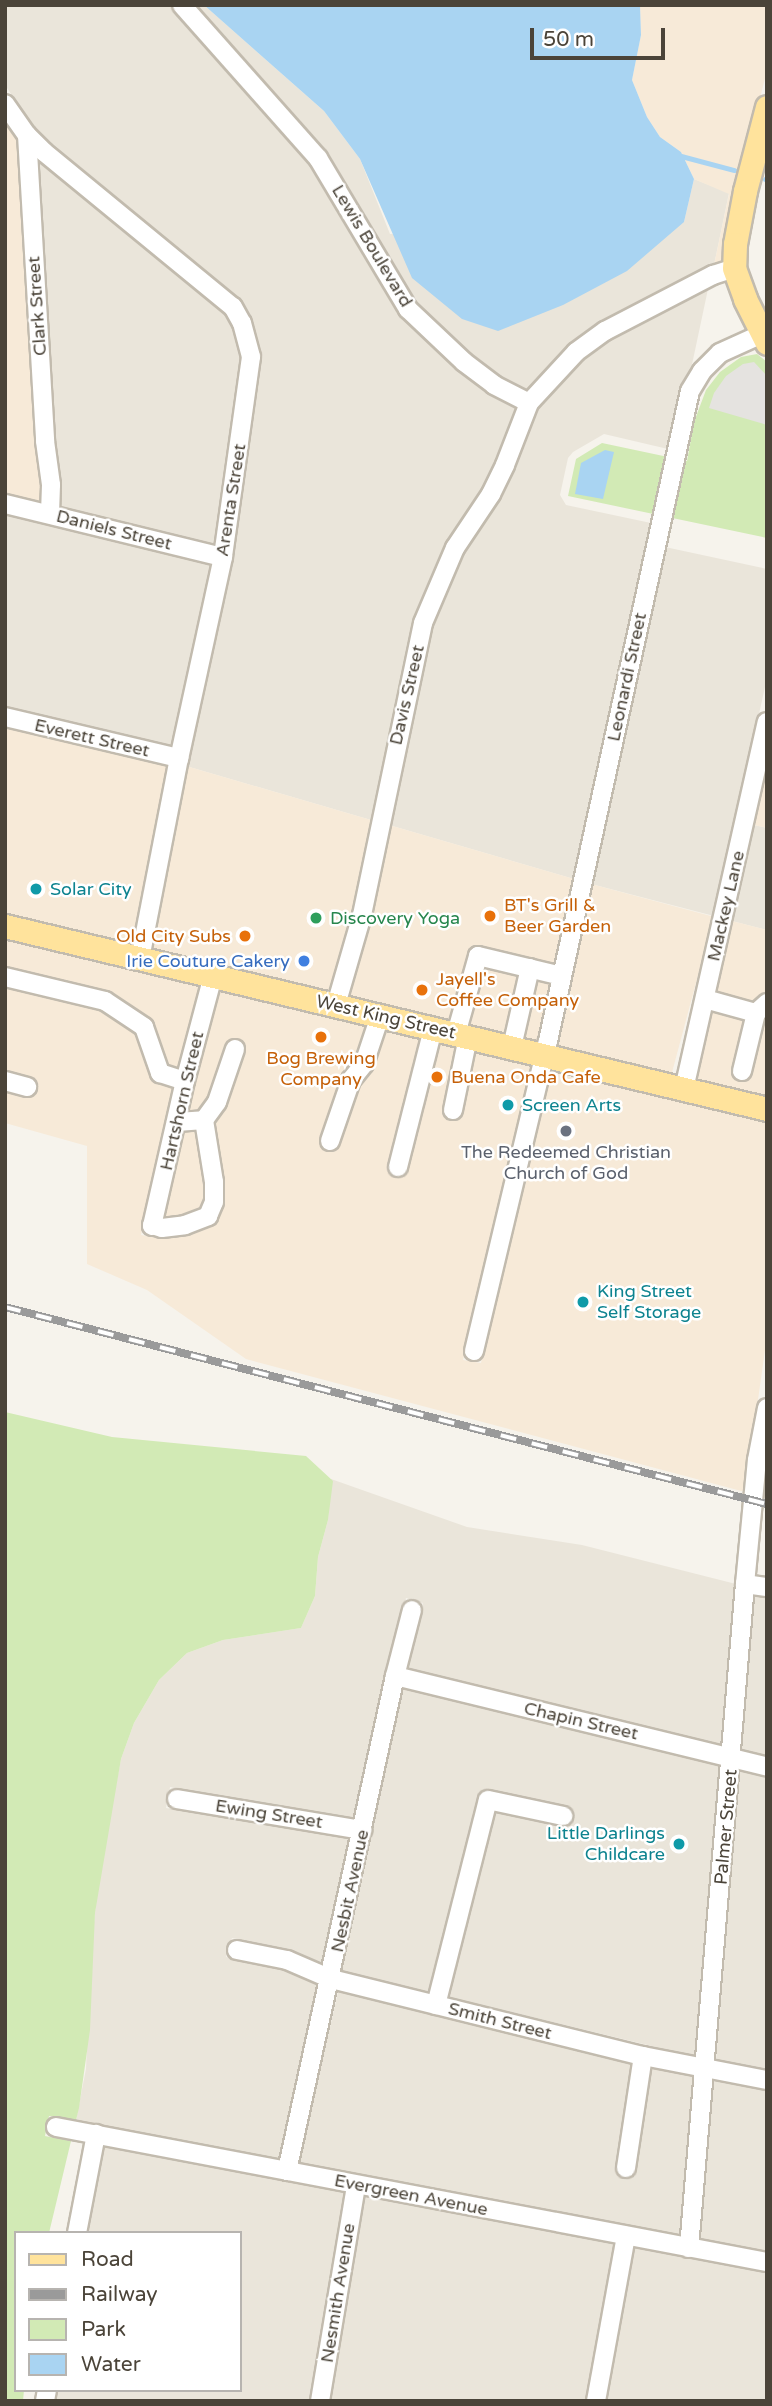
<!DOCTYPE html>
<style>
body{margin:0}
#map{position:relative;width:772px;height:2406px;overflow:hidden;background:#f6f3ec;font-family:"Varela Round",sans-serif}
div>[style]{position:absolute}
.residential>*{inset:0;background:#eae5da}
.commercial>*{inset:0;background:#f7ead8;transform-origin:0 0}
.green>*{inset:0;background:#d2eab5}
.parking>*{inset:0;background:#e5e3e0}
.water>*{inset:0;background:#a9d4f2}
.stream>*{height:5px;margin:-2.5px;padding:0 2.5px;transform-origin:2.5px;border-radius:2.5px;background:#a9d4f2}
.roads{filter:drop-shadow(2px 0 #c2bbae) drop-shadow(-2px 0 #c2bbae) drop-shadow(0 2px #c2bbae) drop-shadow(0 -2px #c2bbae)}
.minor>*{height:18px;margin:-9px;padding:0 9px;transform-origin:9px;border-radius:9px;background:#fff}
.major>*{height:23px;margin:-11.5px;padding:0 11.5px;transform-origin:11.5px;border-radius:11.5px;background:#ffe39c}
.rail>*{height:8px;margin-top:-4px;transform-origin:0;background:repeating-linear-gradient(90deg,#fff 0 16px,#9a9a9a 0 32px);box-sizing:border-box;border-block:2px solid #9a9a9a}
.dots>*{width:19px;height:19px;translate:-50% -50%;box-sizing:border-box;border:4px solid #fff;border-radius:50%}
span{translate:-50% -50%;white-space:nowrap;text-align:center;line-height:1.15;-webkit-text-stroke:5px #fff;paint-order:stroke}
.street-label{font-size:18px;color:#4b4439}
.culture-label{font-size:18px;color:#0d838f}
.left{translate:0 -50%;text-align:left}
.right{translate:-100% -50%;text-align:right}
.food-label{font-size:18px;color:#c56008}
.leisure-label{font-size:18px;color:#27864d}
.shop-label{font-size:18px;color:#366cbe}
.worship-label{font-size:18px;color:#5b616d}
.frame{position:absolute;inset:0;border:7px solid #4b4439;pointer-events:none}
.legend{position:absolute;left:14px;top:2231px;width:228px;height:161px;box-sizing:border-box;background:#fff;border:2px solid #b7b4b0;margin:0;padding:9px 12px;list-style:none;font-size:21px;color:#4b4439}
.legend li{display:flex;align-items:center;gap:14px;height:35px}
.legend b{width:35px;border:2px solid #b7b4b0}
.scale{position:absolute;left:530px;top:28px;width:135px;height:32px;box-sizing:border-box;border:4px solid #4b4439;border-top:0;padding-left:9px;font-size:21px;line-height:24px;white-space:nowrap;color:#4b4439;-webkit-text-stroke:5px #fff;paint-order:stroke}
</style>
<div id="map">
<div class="residential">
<i style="clip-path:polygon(5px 5px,169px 5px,311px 165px,401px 316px,458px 371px,488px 394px,517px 408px,497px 461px,483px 489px,447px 544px,415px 619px,371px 820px,186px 766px,234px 550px,260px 374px,257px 335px,239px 299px,34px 128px,5px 85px)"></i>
<i style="clip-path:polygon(196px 5px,204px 5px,324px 111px,360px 159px,390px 234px,684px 222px,694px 179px,729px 193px,714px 265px,601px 323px,570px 345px,528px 390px,499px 376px,434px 323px,415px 302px,326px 150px)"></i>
<i style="clip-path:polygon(37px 160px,226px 315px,234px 328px,242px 359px,215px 545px,59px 506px)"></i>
<i style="clip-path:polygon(708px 289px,690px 374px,683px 386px,668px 449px,604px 434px,573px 452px,568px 458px,560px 495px,566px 505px,651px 523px,574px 879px,389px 825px,432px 625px,463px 553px,482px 527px,514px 469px,537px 408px,581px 360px,609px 340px)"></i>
<i style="clip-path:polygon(5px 515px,212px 565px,172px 746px,5px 706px)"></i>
<i style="clip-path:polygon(665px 547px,767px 569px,767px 678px,714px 916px,591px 884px)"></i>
<i style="clip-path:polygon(754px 825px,767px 828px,767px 930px,732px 921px)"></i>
<i style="clip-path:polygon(331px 1479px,467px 1527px,582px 1545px,736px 1584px,723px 1745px,406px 1668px,423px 1603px,406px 1598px,383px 1684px,356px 1818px,170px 1787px,166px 1808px,351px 1838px,325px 1965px,290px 1950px,232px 1938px,226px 1957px,284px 1970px,320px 1986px,281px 2159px,76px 2120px,86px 2069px,91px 1952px,99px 1874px,121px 1759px,134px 1723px,159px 1680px,187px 1653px,223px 1640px,301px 1628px,315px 1596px,318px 1557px,328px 1520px)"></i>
<i style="clip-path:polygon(753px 1596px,767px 1598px,767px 1757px,741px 1750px)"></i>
<i style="clip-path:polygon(402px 1688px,721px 1766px,697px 2057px,342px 1971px)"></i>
<i style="clip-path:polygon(740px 1771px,767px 1778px,767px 2070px,716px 2060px)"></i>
<i style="clip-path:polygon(338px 1992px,695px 2077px,681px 2236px,299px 2163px)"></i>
<i style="clip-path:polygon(713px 2081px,767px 2091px,767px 2252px,699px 2239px)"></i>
<i style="clip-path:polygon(103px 2147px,346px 2193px,311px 2401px,54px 2401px,56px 2390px,240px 2390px,240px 2233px,86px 2233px)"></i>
<i style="clip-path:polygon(364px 2196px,615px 2244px,587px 2401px,330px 2401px)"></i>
<i style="clip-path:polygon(633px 2248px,767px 2273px,767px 2401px,605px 2401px)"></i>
</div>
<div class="commercial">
<i style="clip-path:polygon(640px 5px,767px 5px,767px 71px,736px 189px,725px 261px,714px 265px,729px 194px,694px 179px,681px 152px,660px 137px,647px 117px,632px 80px,641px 35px)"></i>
<i style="clip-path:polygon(5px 123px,18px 141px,41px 502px,5px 493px)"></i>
<i style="clip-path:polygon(5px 728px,168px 766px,133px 946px,5px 915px)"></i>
<i style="clip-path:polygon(767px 765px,767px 828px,754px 825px)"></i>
<i style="clip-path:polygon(186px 766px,371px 820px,353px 913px,330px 993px,151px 950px)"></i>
<i style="clip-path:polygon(389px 825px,574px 879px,538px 1043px,348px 998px,371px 917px)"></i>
<i style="left:591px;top:884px;width:127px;height:167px;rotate:15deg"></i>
<i style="clip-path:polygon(732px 921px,767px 930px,767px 1099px,695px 1081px)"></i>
<i style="clip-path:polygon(5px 936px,202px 984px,180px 1063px,141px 1235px,158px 1238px,219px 988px,533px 1063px,463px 1360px,481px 1363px,551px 1067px,767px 1120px,767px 1336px,745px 1492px,246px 1359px,147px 1290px,87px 1264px,87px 1146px,5px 1123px)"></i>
</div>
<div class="green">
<i style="clip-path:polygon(757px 354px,767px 362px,767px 538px,568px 496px,576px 459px,602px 443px,687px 461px,694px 422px,706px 390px,720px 372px,741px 357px)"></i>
<i style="clip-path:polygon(5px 1412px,112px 1437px,306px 1456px,333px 1481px,328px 1520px,318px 1557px,315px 1596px,301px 1628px,223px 1640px,187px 1653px,159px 1680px,134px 1723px,121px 1759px,95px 1913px,90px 2030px,79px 2108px,76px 2120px,49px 2116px,45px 2136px,71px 2141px,49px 2233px,16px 2233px,16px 2390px,24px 2390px,23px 2401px,5px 2401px)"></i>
</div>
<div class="parking">
<i style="clip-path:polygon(754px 362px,767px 376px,767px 425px,709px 408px,714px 393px,726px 376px,743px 364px)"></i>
</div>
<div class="water">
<i style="clip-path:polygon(204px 5px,640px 5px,641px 35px,632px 80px,647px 117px,660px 137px,681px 152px,694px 179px,684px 222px,627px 271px,563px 305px,498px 331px,462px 319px,412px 278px,360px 159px,324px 111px)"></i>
<i style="clip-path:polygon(605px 450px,614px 452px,603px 499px,575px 494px,581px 463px)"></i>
</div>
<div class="stream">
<i style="left:681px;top:156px;width:55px;rotate:14.8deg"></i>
<i style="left:765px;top:179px;width:2px"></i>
</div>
<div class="roads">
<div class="minor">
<i style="left:182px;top:5px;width:205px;rotate:48.4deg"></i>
<i style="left:318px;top:158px;width:176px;rotate:59.2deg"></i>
<i style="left:408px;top:309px;width:77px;rotate:43.4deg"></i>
<i style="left:464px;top:362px;width:38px;rotate:37deg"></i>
<i style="left:494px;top:385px;width:39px;rotate:27deg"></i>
<i style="left:5px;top:104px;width:38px;rotate:55deg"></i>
<i style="left:27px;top:135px;width:307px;rotate:86.6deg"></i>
<i style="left:45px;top:441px;width:44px;rotate:82.2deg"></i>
<i style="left:51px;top:485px;width:29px;rotate:92deg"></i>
<i style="left:27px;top:135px;width:24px;rotate:45deg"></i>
<i style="left:44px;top:152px;width:244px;rotate:39.4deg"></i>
<i style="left:233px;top:307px;width:18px;rotate:61deg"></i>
<i style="left:242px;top:323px;width:35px;rotate:75deg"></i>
<i style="left:251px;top:357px;width:202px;rotate:98deg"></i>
<i style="left:223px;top:557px;width:206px;rotate:102.3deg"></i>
<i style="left:179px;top:758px;width:204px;rotate:101deg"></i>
<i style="left:5px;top:504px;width:224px;rotate:13.7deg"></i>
<i style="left:5px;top:717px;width:179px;rotate:13.3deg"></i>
<i style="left:5px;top:977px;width:103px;rotate:13.5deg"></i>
<i style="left:105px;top:1001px;width:47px;rotate:33.7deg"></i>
<i style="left:144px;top:1027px;width:49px;rotate:70.8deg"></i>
<i style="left:160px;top:1073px;width:26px;rotate:18deg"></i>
<i style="left:705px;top:999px;width:53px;rotate:15.4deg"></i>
<i style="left:756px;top:1013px;width:15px;rotate:-42deg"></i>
<i style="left:336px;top:1005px;width:94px;rotate:-73.9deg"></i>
<i style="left:362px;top:915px;width:298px;rotate:-78.2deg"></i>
<i style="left:423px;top:623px;width:82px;rotate:-66.9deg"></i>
<i style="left:455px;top:548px;width:65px;rotate:-56.3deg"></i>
<i style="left:491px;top:494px;width:32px;rotate:-64deg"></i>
<i style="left:505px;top:465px;width:66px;rotate:-68.8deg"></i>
<i style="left:529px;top:403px;width:69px;rotate:-47.3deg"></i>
<i style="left:576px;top:352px;width:36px;rotate:-36deg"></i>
<i style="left:605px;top:331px;width:122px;rotate:-27.4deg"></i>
<i style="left:713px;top:275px;width:22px;rotate:-18deg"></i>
<i style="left:456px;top:1034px;width:81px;rotate:-74.2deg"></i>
<i style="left:478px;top:956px;width:86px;rotate:13.4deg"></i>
<i style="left:512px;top:1047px;width:81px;rotate:-77.2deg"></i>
<i style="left:742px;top:1071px;width:60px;rotate:-76.4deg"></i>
<i style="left:5px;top:1081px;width:23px;rotate:15deg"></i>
<i style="left:684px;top:1089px;width:376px;rotate:-77.3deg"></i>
<i style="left:453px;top:1110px;width:75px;rotate:-78.4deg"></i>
<i style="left:177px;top:1122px;width:27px;rotate:-4deg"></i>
<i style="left:204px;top:1120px;width:22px;rotate:-54deg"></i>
<i style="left:217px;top:1102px;width:56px;rotate:-71.2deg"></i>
<i style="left:330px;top:1141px;width:65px;rotate:-71deg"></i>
<i style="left:351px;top:1080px;width:21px;rotate:-51deg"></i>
<i style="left:364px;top:1064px;width:51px;rotate:-71.6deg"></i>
<i style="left:398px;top:1167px;width:142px;rotate:-75.8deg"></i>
<i style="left:152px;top:1225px;width:10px;rotate:17deg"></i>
<i style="left:162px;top:1228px;width:23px;rotate:-7deg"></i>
<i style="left:185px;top:1225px;width:25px;rotate:-21deg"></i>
<i style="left:208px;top:1216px;width:15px;rotate:-67deg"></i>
<i style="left:214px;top:1202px;width:20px;rotate:-90deg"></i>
<i style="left:214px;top:1182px;width:63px;rotate:-99.2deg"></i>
<i style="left:152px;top:1226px;width:149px;rotate:-77.2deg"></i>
<i style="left:185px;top:1081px;width:109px;rotate:-75.1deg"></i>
<i style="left:474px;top:1351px;width:319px;rotate:-76.6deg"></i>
<i style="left:548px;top:1041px;width:665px;rotate:-77.68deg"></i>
<i style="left:690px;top:391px;width:23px;rotate:-59deg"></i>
<i style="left:702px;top:371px;width:25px;rotate:-45deg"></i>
<i style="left:720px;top:353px;width:46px;rotate:-24.3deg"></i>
<i style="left:745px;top:1584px;width:22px;rotate:8deg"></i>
<i style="left:395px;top:1676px;width:383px;rotate:13.7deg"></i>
<i style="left:177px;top:1799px;width:188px;rotate:9.5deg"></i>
<i style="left:237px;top:1950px;width:51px;rotate:11.3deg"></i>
<i style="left:287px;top:1960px;width:48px;rotate:23.4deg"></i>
<i style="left:331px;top:1979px;width:321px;rotate:13.9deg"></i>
<i style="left:643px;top:2056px;width:126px;rotate:11deg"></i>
<i style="left:436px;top:2005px;width:211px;rotate:-75.8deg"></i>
<i style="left:488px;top:1800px;width:77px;rotate:12deg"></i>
<i style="left:56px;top:2127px;width:724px;rotate:10.75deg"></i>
<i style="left:626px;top:2168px;width:113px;rotate:-81.4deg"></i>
<i style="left:287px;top:2171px;width:507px;rotate:-77.69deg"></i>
<i style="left:395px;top:1676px;width:68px;rotate:-75.6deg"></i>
<i style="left:77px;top:2233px;width:101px;rotate:-79.1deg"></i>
<i style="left:689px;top:2248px;width:666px;rotate:-85.18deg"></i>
<i style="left:745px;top:1584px;width:125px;rotate:-84.5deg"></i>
<i style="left:757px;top:1460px;width:53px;rotate:-79.1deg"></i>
<i style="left:45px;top:2401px;width:11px;rotate:-80deg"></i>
<i style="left:320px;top:2401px;width:219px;rotate:-80.5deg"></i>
<i style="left:596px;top:2401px;width:168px;rotate:-79.7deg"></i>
</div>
<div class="major">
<i style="left:767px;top:107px;width:87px;rotate:104.7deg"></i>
<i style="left:745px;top:191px;width:54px;rotate:100.7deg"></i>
<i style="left:735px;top:244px;width:24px;rotate:92deg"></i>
<i style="left:734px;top:268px;width:33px;rotate:70deg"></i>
<i style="left:745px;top:299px;width:49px;rotate:63.4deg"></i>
<i style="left:5px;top:926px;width:784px;rotate:13.5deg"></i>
</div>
</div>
<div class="rail">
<i style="left:5px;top:1307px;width:787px;rotate:14.5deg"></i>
</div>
<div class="dots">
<i style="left:36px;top:889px;background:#0f9aa8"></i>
<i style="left:490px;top:916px;background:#e8710a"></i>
<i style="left:316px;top:918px;background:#2e9e5b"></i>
<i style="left:245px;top:936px;background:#e8710a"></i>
<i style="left:304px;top:961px;background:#3f7fe0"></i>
<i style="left:422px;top:990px;background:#e8710a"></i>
<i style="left:321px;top:1037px;background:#e8710a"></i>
<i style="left:437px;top:1077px;background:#e8710a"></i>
<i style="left:508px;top:1105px;background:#0f9aa8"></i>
<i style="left:566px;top:1131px;background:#6b7280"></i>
<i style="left:583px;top:1302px;background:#0f9aa8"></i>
<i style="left:679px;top:1844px;background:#0f9aa8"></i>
</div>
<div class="street-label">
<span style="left:372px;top:246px;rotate:59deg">Lewis Boulevard</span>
<span style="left:37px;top:306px;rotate:-94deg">Clark Street</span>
<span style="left:231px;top:500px;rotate:-81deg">Arenta Street</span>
<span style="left:114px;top:530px;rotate:14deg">Daniels Street</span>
<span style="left:627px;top:677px;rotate:-78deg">Leonardi Street</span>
<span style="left:407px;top:695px;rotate:-77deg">Davis Street</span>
<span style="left:92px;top:738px;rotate:13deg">Everett Street</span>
<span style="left:726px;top:906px;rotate:-77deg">Mackey Lane</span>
<span style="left:386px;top:1017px;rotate:13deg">West King Street</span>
<span style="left:182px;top:1101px;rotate:-77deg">Hartshorn Street</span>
<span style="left:581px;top:1721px;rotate:13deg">Chapin Street</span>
<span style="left:269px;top:1814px;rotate:9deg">Ewing Street</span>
<span style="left:726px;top:1827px;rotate:-85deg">Palmer Street</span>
<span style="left:350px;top:1891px;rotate:-78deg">Nesbit Avenue</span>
<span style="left:500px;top:2021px;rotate:14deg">Smith Street</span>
<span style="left:411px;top:2195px;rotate:11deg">Evergreen Avenue</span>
<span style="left:338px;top:2293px;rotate:-81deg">Nesmith Avenue</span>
</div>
<div class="culture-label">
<span class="left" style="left:50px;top:889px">Solar City</span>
<span class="left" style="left:522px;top:1105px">Screen Arts</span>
<span class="left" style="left:597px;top:1302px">King Street<br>Self Storage</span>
<span class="right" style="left:665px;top:1844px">Little Darlings<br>Childcare</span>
</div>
<div class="food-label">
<span class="left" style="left:504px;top:916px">BT's Grill &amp;<br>Beer Garden</span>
<span class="right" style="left:231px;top:936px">Old City Subs</span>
<span class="left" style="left:436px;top:990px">Jayell's<br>Coffee Company</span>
<span style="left:321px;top:1069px">Bog Brewing<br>Company</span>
<span class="left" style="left:451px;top:1077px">Buena Onda Cafe</span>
</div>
<div class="leisure-label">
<span class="left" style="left:330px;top:918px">Discovery Yoga</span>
</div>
<div class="shop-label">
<span class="right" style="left:290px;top:961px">Irie Couture Cakery</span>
</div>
<div class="worship-label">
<span style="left:566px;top:1163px">The Redeemed Christian<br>Church of God</span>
</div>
<div class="frame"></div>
<ul class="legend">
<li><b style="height:9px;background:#ffe39c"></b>Road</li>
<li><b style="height:9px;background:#9a9a9a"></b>Railway</li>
<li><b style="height:19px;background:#d2eab5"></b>Park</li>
<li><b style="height:19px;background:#a9d4f2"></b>Water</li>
</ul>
<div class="scale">50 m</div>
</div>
